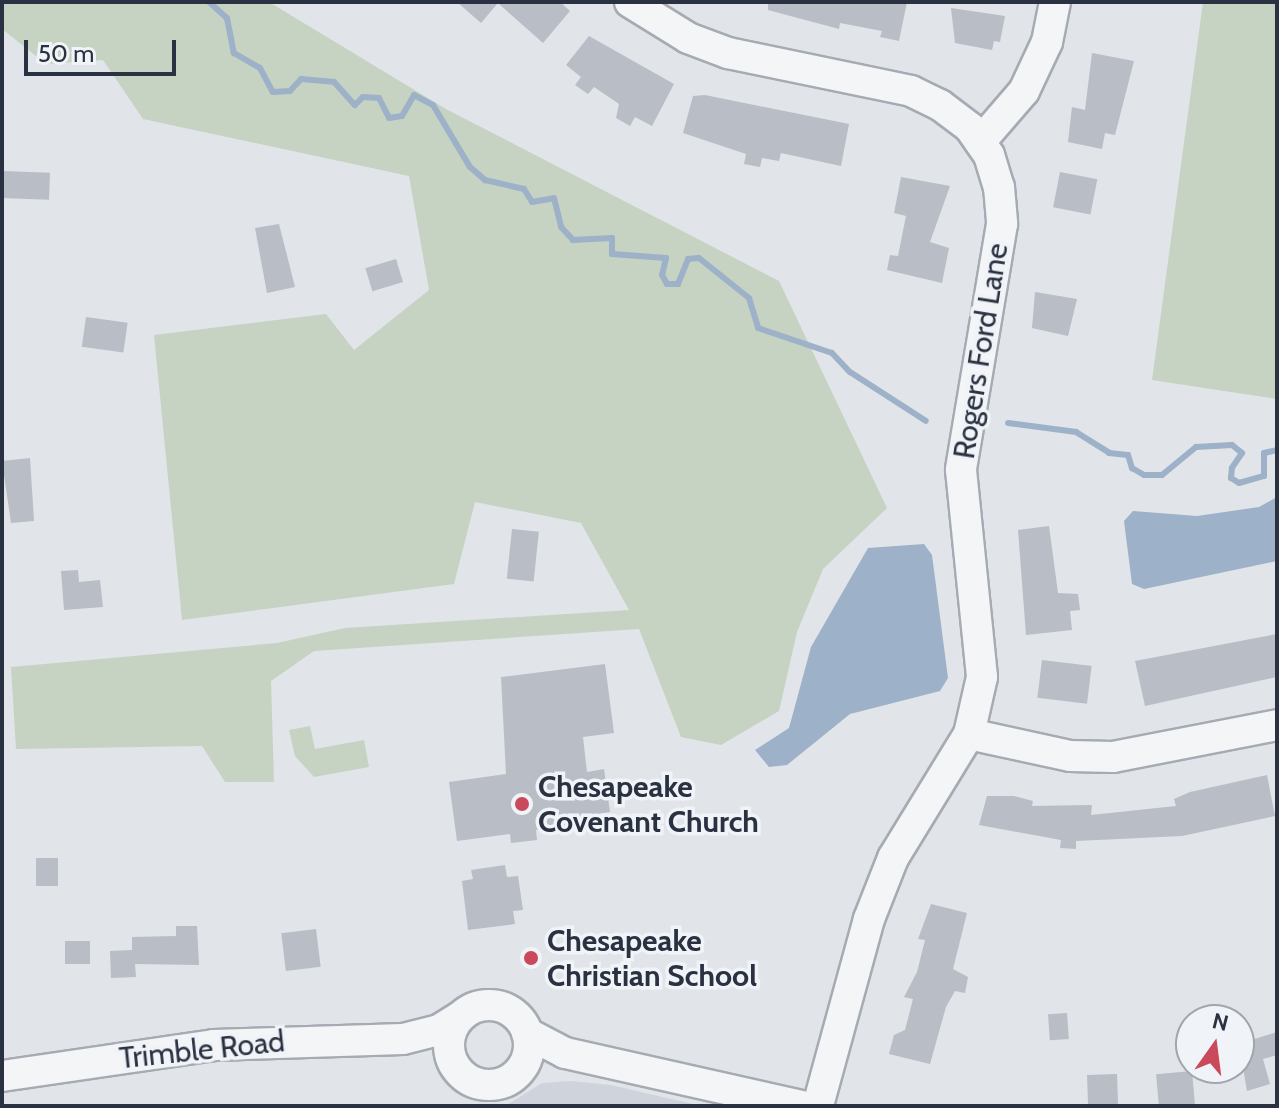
<!DOCTYPE html>
<style>
body{margin:0}
#map{position:relative;width:1279px;height:1108px;overflow:hidden;background:#e1e4e9;font-family:Cabin,sans-serif}
div>[style]{position:absolute}
.built>*{inset:0;background:#cfd3db}
.green>*{inset:0;background:#c6d3c2}
.water>*{inset:0;background:#9db1c8}
.stream>*{height:6px;margin:-3px;padding:0 3px;transform-origin:3px;border-radius:3px;background:#9db1c8}
.building>*{inset:0;background:#b8bdc6;transform-origin:0 0}
.roads{filter:drop-shadow(2px 0 #a6abb3) drop-shadow(-2px 0 #a6abb3) drop-shadow(0 2px #a6abb3) drop-shadow(0 -2px #a6abb3)}
.minor>*{height:30px;margin:-15px;padding:0 15px;transform-origin:15px;border-radius:15px;background:#f3f5f7}
.minor>.ring{margin:-15px;padding:0;box-sizing:content-box;background:none;border:30px solid #f3f5f7;border-radius:50%}
.dots>*{width:22px;height:22px;translate:-50% -50%;box-sizing:border-box;border:4px solid #f0f3f7;border-radius:50%}
span{translate:-50% -50%;white-space:nowrap;text-align:center;line-height:1.15;-webkit-text-stroke:7px #f0f3f7;paint-order:stroke}
.street-label{font-size:30px;color:#2a3140}
.poi-label{font-size:30px;color:#2a3140;font-weight:700}
.left{translate:0 -50%;text-align:left}
.frame{position:absolute;inset:0;border:4px solid #2a3140;pointer-events:none}
.north{position:absolute;left:1175px;top:1004px;width:80px;height:80px;box-sizing:border-box;background:#f0f3f7;border:2px solid #a1a5ae;border-radius:50%;rotate:14deg;font-size:22px;font-weight:700;line-height:32px;text-align:center;color:#2a3140}
.north::after{content:'';display:block;margin:auto;width:28px;height:36px;background:#ca495b;clip-path:polygon(50% 0,100% 100%,50% 72%,0 100%)}
.scale{position:absolute;left:24px;top:40px;width:152px;height:36px;box-sizing:border-box;border:4px solid #2a3140;border-top:0;padding-left:10px;font-size:24px;line-height:28px;white-space:nowrap;color:#2a3140;-webkit-text-stroke:6px #f0f3f7;paint-order:stroke}
</style>
<div id="map">
<div class="built">
<i style="clip-path:polygon(571px 1081px,611px 1085px,701px 1106px,505px 1106px,542px 1083px)"></i>
</div>
<div class="green">
<i style="clip-path:polygon(2px 2px,269px 2px,446px 109px,779px 281px,887px 508px,823px 569px,797px 632px,779px 711px,721px 745px,681px 737px,639px 629px,314px 651px,271px 681px,274px 782px,225px 782px,202px 746px,16px 749px,11px 667px,277px 643px,345px 628px,629px 610px,581px 523px,475px 502px,454px 584px,182px 620px,154px 335px,326px 314px,354px 350px,429px 290px,409px 176px,143px 119px,103px 60px,46px 64px,2px 29px)"></i>
<i style="clip-path:polygon(1203px 2px,1277px 2px,1277px 399px,1152px 380px)"></i>
<i style="clip-path:polygon(310px 726px,315px 749px,364px 740px,369px 767px,314px 777px,295px 756px,289px 730px)"></i>
</div>
<div class="water">
<i style="clip-path:polygon(1277px 497px,1277px 561px,1144px 589px,1132px 584px,1124px 521px,1133px 511px,1197px 516px,1259px 507px)"></i>
<i style="clip-path:polygon(924px 544px,932px 555px,948px 678px,940px 691px,850px 714px,787px 765px,769px 767px,755px 750px,789px 728px,811px 647px,868px 548px)"></i>
</div>
<div class="stream">
<i style="left:209px;top:2px;width:24px;rotate:42deg"></i>
<i style="left:227px;top:18px;width:36px;rotate:79deg"></i>
<i style="left:234px;top:53px;width:30px;rotate:30deg"></i>
<i style="left:260px;top:68px;width:27px;rotate:62deg"></i>
<i style="left:273px;top:92px;width:17px;rotate:-3deg"></i>
<i style="left:290px;top:91px;width:16px;rotate:-47deg"></i>
<i style="left:301px;top:79px;width:33px;rotate:5deg"></i>
<i style="left:334px;top:82px;width:31px;rotate:48deg"></i>
<i style="left:355px;top:105px;width:11px;rotate:-45deg"></i>
<i style="left:363px;top:97px;width:16px;rotate:4deg"></i>
<i style="left:379px;top:98px;width:22px;rotate:63deg"></i>
<i style="left:389px;top:118px;width:13px;rotate:-9deg"></i>
<i style="left:402px;top:116px;width:24px;rotate:-60deg"></i>
<i style="left:414px;top:95px;width:21px;rotate:28deg"></i>
<i style="left:433px;top:105px;width:72px;rotate:59.2deg"></i>
<i style="left:470px;top:167px;width:20px;rotate:41deg"></i>
<i style="left:485px;top:180px;width:40px;rotate:13deg"></i>
<i style="left:524px;top:189px;width:15px;rotate:58deg"></i>
<i style="left:532px;top:202px;width:22px;rotate:-10deg"></i>
<i style="left:554px;top:198px;width:30px;rotate:76deg"></i>
<i style="left:561px;top:227px;width:18px;rotate:47deg"></i>
<i style="left:573px;top:240px;width:39px;rotate:-3deg"></i>
<i style="left:612px;top:238px;width:16px;rotate:90deg"></i>
<i style="left:612px;top:254px;width:54px;rotate:4.2deg"></i>
<i style="left:666px;top:258px;width:17px;rotate:103deg"></i>
<i style="left:662px;top:275px;width:10px;rotate:61deg"></i>
<i style="left:667px;top:284px;width:11px"></i>
<i style="left:678px;top:284px;width:27px;rotate:-68deg"></i>
<i style="left:688px;top:259px;width:11px;rotate:-5deg"></i>
<i style="left:699px;top:258px;width:64px;rotate:38.7deg"></i>
<i style="left:749px;top:298px;width:31px;rotate:73deg"></i>
<i style="left:758px;top:328px;width:78px;rotate:18.7deg"></i>
<i style="left:832px;top:353px;width:26px;rotate:47deg"></i>
<i style="left:850px;top:372px;width:90px;rotate:32.8deg"></i>
<i style="left:1008px;top:423px;width:69px;rotate:7.5deg"></i>
<i style="left:1076px;top:432px;width:39px;rotate:32deg"></i>
<i style="left:1109px;top:453px;width:19px;rotate:6deg"></i>
<i style="left:1128px;top:455px;width:14px;rotate:73deg"></i>
<i style="left:1132px;top:468px;width:14px;rotate:30deg"></i>
<i style="left:1144px;top:475px;width:18px"></i>
<i style="left:1162px;top:475px;width:44px;rotate:-39.5deg"></i>
<i style="left:1196px;top:447px;width:36px;rotate:-3deg"></i>
<i style="left:1232px;top:445px;width:13px;rotate:39deg"></i>
<i style="left:1242px;top:453px;width:18px;rotate:124deg"></i>
<i style="left:1232px;top:468px;width:10px;rotate:96deg"></i>
<i style="left:1231px;top:478px;width:9px;rotate:32deg"></i>
<i style="left:1239px;top:483px;width:26px;rotate:-16deg"></i>
<i style="left:1264px;top:476px;width:23px;rotate:-90deg"></i>
<i style="left:1264px;top:453px;width:13px;rotate:-13deg"></i>
</div>
<div class="building">
<i style="clip-path:polygon(457px 2px,560px 2px,570px 11px,543px 43px,498px 3px,481px 23px)"></i>
<i style="clip-path:polygon(768px 2px,907px 2px,899px 41px,880px 37px,882px 31px,840px 23px,839px 29px,768px 10px)"></i>
<i style="clip-path:polygon(951px 8px,1005px 16px,1000px 42px,994px 41px,992px 50px,955px 43px)"></i>
<i style="clip-path:polygon(589px 36px,674px 84px,652px 126px,635px 117px,630px 126px,616px 118px,619px 104px,594px 87px,588px 94px,575px 85px,581px 77px,566px 65px)"></i>
<i style="clip-path:polygon(1092px 53px,1134px 61px,1115px 135px,1105px 133px,1102px 149px,1068px 142px,1072px 107px,1085px 110px)"></i>
<i style="clip-path:polygon(705px 95px,849px 124px,841px 166px,781px 153px,779px 161px,762px 158px,760px 167px,744px 164px,746px 154px,683px 133px,693px 96px)"></i>
<i style="left:2px;top:171px;width:48px;height:27px;rotate:2deg"></i>
<i style="left:1060px;top:172px;width:38px;height:36px;rotate:11deg"></i>
<i style="clip-path:polygon(901px 177px,950px 186px,930px 242px,949px 248px,942px 283px,887px 270px,890px 255px,898px 256px,906px 216px,894px 213px)"></i>
<i style="clip-path:polygon(279px 224px,295px 287px,267px 293px,255px 228px)"></i>
<i style="left:396px;top:259px;width:24px;height:32px;rotate:73deg"></i>
<i style="clip-path:polygon(1035px 292px,1077px 299px,1068px 336px,1032px 328px)"></i>
<i style="left:86px;top:317px;width:42px;height:30px;rotate:8deg"></i>
<i style="clip-path:polygon(30px 458px,34px 521px,11px 523px,2px 461px)"></i>
<i style="clip-path:polygon(1049px 526px,1058px 593px,1078px 594px,1080px 610px,1070px 611px,1072px 630px,1026px 635px,1018px 530px)"></i>
<i style="left:512px;top:529px;width:27px;height:50px;rotate:6deg"></i>
<i style="clip-path:polygon(78px 570px,79px 582px,100px 580px,103px 607px,64px 610px,61px 571px)"></i>
<i style="clip-path:polygon(1277px 634px,1277px 677px,1145px 706px,1135px 661px)"></i>
<i style="left:1042px;top:660px;width:50px;height:38px;rotate:7deg"></i>
<i style="clip-path:polygon(605px 664px,614px 733px,583px 737px,587px 772px,604px 769px,610px 812px,591px 815px,592px 823px,536px 830px,537px 840px,511px 843px,510px 834px,457px 841px,449px 782px,506px 774px,501px 677px)"></i>
<i style="clip-path:polygon(1267px 775px,1275px 816px,1182px 836px,1076px 841px,1076px 849px,1060px 848px,1061px 840px,979px 825px,987px 796px,1014px 796px,1033px 801px,1032px 806px,1092px 805px,1091px 815px,1176px 806px,1174px 799px,1190px 792px)"></i>
<i style="left:36px;top:858px;width:22px;height:28px"></i>
<i style="clip-path:polygon(505px 865px,507px 877px,518px 876px,523px 910px,513px 911px,515px 924px,468px 930px,462px 881px,473px 879px,471px 870px)"></i>
<i style="clip-path:polygon(931px 904px,967px 913px,953px 969px,968px 977px,965px 993px,955px 991px,946px 1007px,930px 1064px,889px 1054px,894px 1035px,905px 1030px,913px 999px,904px 997px,917px 972px,925px 940px,918px 939px)"></i>
<i style="clip-path:polygon(176px 926px,197px 926px,199px 965px,135px 964px,136px 977px,111px 978px,110px 951px,132px 950px,132px 937px,176px 936px)"></i>
<i style="left:316px;top:929px;width:38px;height:35px;rotate:83deg"></i>
<i style="left:90px;top:941px;width:23px;height:25px;rotate:90deg"></i>
<i style="left:1067px;top:1013px;width:26px;height:19px;rotate:86deg"></i>
<i style="clip-path:polygon(1277px 1032px,1277px 1055px,1263px 1059px,1270px 1084px,1247px 1091px,1239px 1044px)"></i>
<i style="left:1192px;top:1071px;width:35px;height:36px;rotate:85deg"></i>
<i style="left:1117px;top:1074px;width:31px;height:30px;rotate:88deg"></i>
</div>
<div class="roads">
<div class="minor">
<i style="left:630px;top:2px;width:68px;rotate:31.8deg"></i>
<i style="left:688px;top:38px;width:43px;rotate:20.6deg"></i>
<i style="left:728px;top:53px;width:187px;rotate:11.7deg"></i>
<i style="left:911px;top:91px;width:32px;rotate:26deg"></i>
<i style="left:940px;top:105px;width:38px;rotate:37deg"></i>
<i style="left:970px;top:128px;width:33px;rotate:55deg"></i>
<i style="left:989px;top:155px;width:34px;rotate:73deg"></i>
<i style="left:999px;top:187px;width:37px;rotate:85deg"></i>
<i style="left:1002px;top:224px;width:249px;rotate:99.5deg"></i>
<i style="left:961px;top:470px;width:208px;rotate:84.2deg"></i>
<i style="left:982px;top:677px;width:58px;rotate:102.8deg"></i>
<i style="left:969px;top:734px;width:145px;rotate:121.5deg"></i>
<i style="left:893px;top:858px;width:66px;rotate:111.5deg"></i>
<i style="left:869px;top:919px;width:194px;rotate:105.3deg"></i>
<i style="left:980px;top:142px;width:67px;rotate:-49.2deg"></i>
<i style="left:1024px;top:91px;width:54px;rotate:-64.9deg"></i>
<i style="left:1047px;top:42px;width:41px;rotate:-78.7deg"></i>
<i style="left:969px;top:734px;width:103px;rotate:12.3deg"></i>
<i style="left:1070px;top:756px;width:43px;rotate:1.3deg"></i>
<i style="left:1113px;top:757px;width:167px;rotate:-11deg"></i>
<i class="ring" style="left:449px;top:1005px;width:50px;height:50px"></i>
<i style="left:527px;top:1033px;width:43px;rotate:27.8deg"></i>
<i style="left:565px;top:1053px;width:243px;rotate:12.6deg"></i>
<i style="left:2px;top:1076px;width:214px;rotate:-8.3deg"></i>
<i style="left:214px;top:1045px;width:189px;rotate:-1.8deg"></i>
<i style="left:403px;top:1039px;width:37px;rotate:-14deg"></i>
<i style="left:439px;top:1030px;width:26px;rotate:-32deg"></i>
</div>
</div>
<div class="dots">
<i style="left:522px;top:804px;background:#ca495b"></i>
<i style="left:531px;top:958px;background:#ca495b"></i>
</div>
<div class="street-label">
<span style="left:981px;top:351px;rotate:-81deg">Rogers Ford Lane</span>
<span style="left:202px;top:1050px;rotate:-6deg">Trimble Road</span>
</div>
<div class="poi-label">
<span class="left" style="left:538px;top:804px">Chesapeake<br>Covenant Church</span>
<span class="left" style="left:547px;top:958px">Chesapeake<br>Christian School</span>
</div>
<div class="frame"></div>
<div class="north">N</div>
<div class="scale">50 m</div>
</div>
